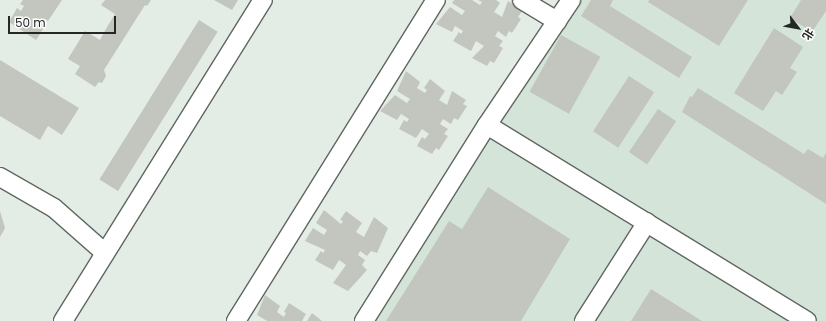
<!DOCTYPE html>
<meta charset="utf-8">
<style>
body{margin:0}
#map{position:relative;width:826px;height:321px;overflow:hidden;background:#e4ece6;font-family:Poppins,"Noto Sans SC",sans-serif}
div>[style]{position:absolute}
.built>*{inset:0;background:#d5e4d9}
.building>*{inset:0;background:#c3c6be;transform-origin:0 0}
.roads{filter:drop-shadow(1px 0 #606761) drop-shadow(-1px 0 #606761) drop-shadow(0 1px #606761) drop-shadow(0 -1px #606761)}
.minor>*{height:18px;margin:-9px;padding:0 9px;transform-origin:9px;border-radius:9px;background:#fff}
span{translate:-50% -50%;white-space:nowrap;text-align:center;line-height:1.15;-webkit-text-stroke:3px #fff;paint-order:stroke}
.north{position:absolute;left:778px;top:8px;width:40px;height:40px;-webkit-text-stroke:3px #fff;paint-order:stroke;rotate:122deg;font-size:11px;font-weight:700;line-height:16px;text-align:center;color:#242725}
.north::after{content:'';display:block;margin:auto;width:14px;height:18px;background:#242725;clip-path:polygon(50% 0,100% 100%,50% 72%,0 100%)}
.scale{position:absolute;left:8px;top:16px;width:108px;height:18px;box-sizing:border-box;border:2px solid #242725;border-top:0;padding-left:5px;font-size:12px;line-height:14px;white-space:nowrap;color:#242725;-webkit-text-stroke:3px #fff;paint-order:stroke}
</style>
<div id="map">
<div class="built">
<i style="clip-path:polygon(579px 0,826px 0,826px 321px,372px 321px)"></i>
</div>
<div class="building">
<i style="clip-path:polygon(23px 0,62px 0,48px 21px,45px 19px,42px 24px,45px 26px,36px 40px,9px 22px,17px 8px,21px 11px,24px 6px,20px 4px)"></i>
<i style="clip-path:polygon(105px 0,151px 0,147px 6px,145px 5px,104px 70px,106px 76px,102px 83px,99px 82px,95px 87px,75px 74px,80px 66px,68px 59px,85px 31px,100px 40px,107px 27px,115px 14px,101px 5px)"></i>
<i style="clip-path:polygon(214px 0,238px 0,232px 10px)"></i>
<i style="clip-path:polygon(454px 0,472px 0,480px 5px,482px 2px,478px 0,496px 0,500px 3px,494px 12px,502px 17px,508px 1px,522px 11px,518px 17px,521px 19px,512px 33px,509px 31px,506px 37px,498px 31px,495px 36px,503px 41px,499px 46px,503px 48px,494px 63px,490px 61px,487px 66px,472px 58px,484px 46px,476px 41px,471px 51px,453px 41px,459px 32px,461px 34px,463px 31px,455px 26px,452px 32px,436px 24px,450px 7px,462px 15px,465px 11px,452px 3px)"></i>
<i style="clip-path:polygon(591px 0,613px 0,610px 6px,692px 57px,679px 78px,581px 16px)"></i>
<i style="clip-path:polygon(649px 0,748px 0,719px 46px,648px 2px)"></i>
<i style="clip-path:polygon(801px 0,826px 0,826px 11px,812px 32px,790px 18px)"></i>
<i style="left:199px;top:20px;width:22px;height:188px;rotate:32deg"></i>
<i style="clip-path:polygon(774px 28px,803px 47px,790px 68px,797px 72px,782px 95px,776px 91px,763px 111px,734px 93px)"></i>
<i style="left:561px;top:35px;width:45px;height:65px;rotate:29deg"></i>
<i style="clip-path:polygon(0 60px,79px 108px,62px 135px,48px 126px,40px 140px,0 116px)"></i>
<i style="clip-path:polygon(406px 71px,420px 82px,417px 88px,425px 93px,427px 90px,424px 88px,430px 79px,445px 91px,439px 100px,447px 105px,452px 91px,466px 100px,463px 104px,467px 106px,458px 120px,454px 118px,451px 124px,443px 119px,440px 124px,448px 129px,444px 134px,448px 136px,439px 150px,436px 148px,432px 154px,417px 146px,422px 137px,425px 139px,429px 134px,422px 129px,416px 138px,399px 129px,404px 120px,407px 122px,409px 119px,401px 114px,397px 120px,380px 111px,395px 95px,407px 103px,410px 99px,397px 91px)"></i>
<i style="left:629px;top:76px;width:30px;height:66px;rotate:33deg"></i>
<i style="clip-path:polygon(698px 88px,804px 154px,808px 149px,823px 158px,826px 153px,826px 204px,682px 112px,690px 96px,692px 97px)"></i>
<i style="left:658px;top:109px;width:22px;height:52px;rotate:34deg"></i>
<i style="clip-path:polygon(488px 187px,570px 239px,521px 321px,386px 321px,449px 221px,462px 229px)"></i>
<i style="clip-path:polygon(324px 210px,341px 224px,343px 221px,340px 220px,346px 211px,362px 223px,356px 232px,364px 237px,374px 217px,388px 228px,377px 253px,371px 251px,367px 256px,360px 251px,358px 255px,365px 260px,362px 265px,367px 270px,348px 291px,333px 283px,346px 265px,339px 260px,333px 270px,318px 262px,315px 260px,321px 251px,323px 253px,325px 250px,305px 241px,313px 228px,324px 235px,327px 230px,316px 223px)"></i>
<i style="clip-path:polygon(0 211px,5px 228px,0 237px)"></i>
<i style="clip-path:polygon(651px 289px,702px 321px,631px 321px)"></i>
<i style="clip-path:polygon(265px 295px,280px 306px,277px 312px,284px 317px,286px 313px,284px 312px,289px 303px,306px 314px,302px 321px,267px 321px,257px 315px)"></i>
<i style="clip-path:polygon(312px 313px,322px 321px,307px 321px)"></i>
</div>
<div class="roads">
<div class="minor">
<i style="left:522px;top:0;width:41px;rotate:31deg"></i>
<i style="left:487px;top:125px;width:375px;rotate:31.5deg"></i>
<i style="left:0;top:177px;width:62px;rotate:29.9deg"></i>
<i style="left:54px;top:208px;width:68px;rotate:41.4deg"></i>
<i style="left:63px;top:321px;width:378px;rotate:-58.1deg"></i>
<i style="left:236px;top:321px;width:378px;rotate:-58.1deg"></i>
<i style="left:364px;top:321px;width:231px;rotate:-57.9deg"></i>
<i style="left:487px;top:125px;width:151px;rotate:-56.1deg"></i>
<i style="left:584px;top:321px;width:117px;rotate:-57.5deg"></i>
</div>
</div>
<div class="north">北</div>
<div class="scale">50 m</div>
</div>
